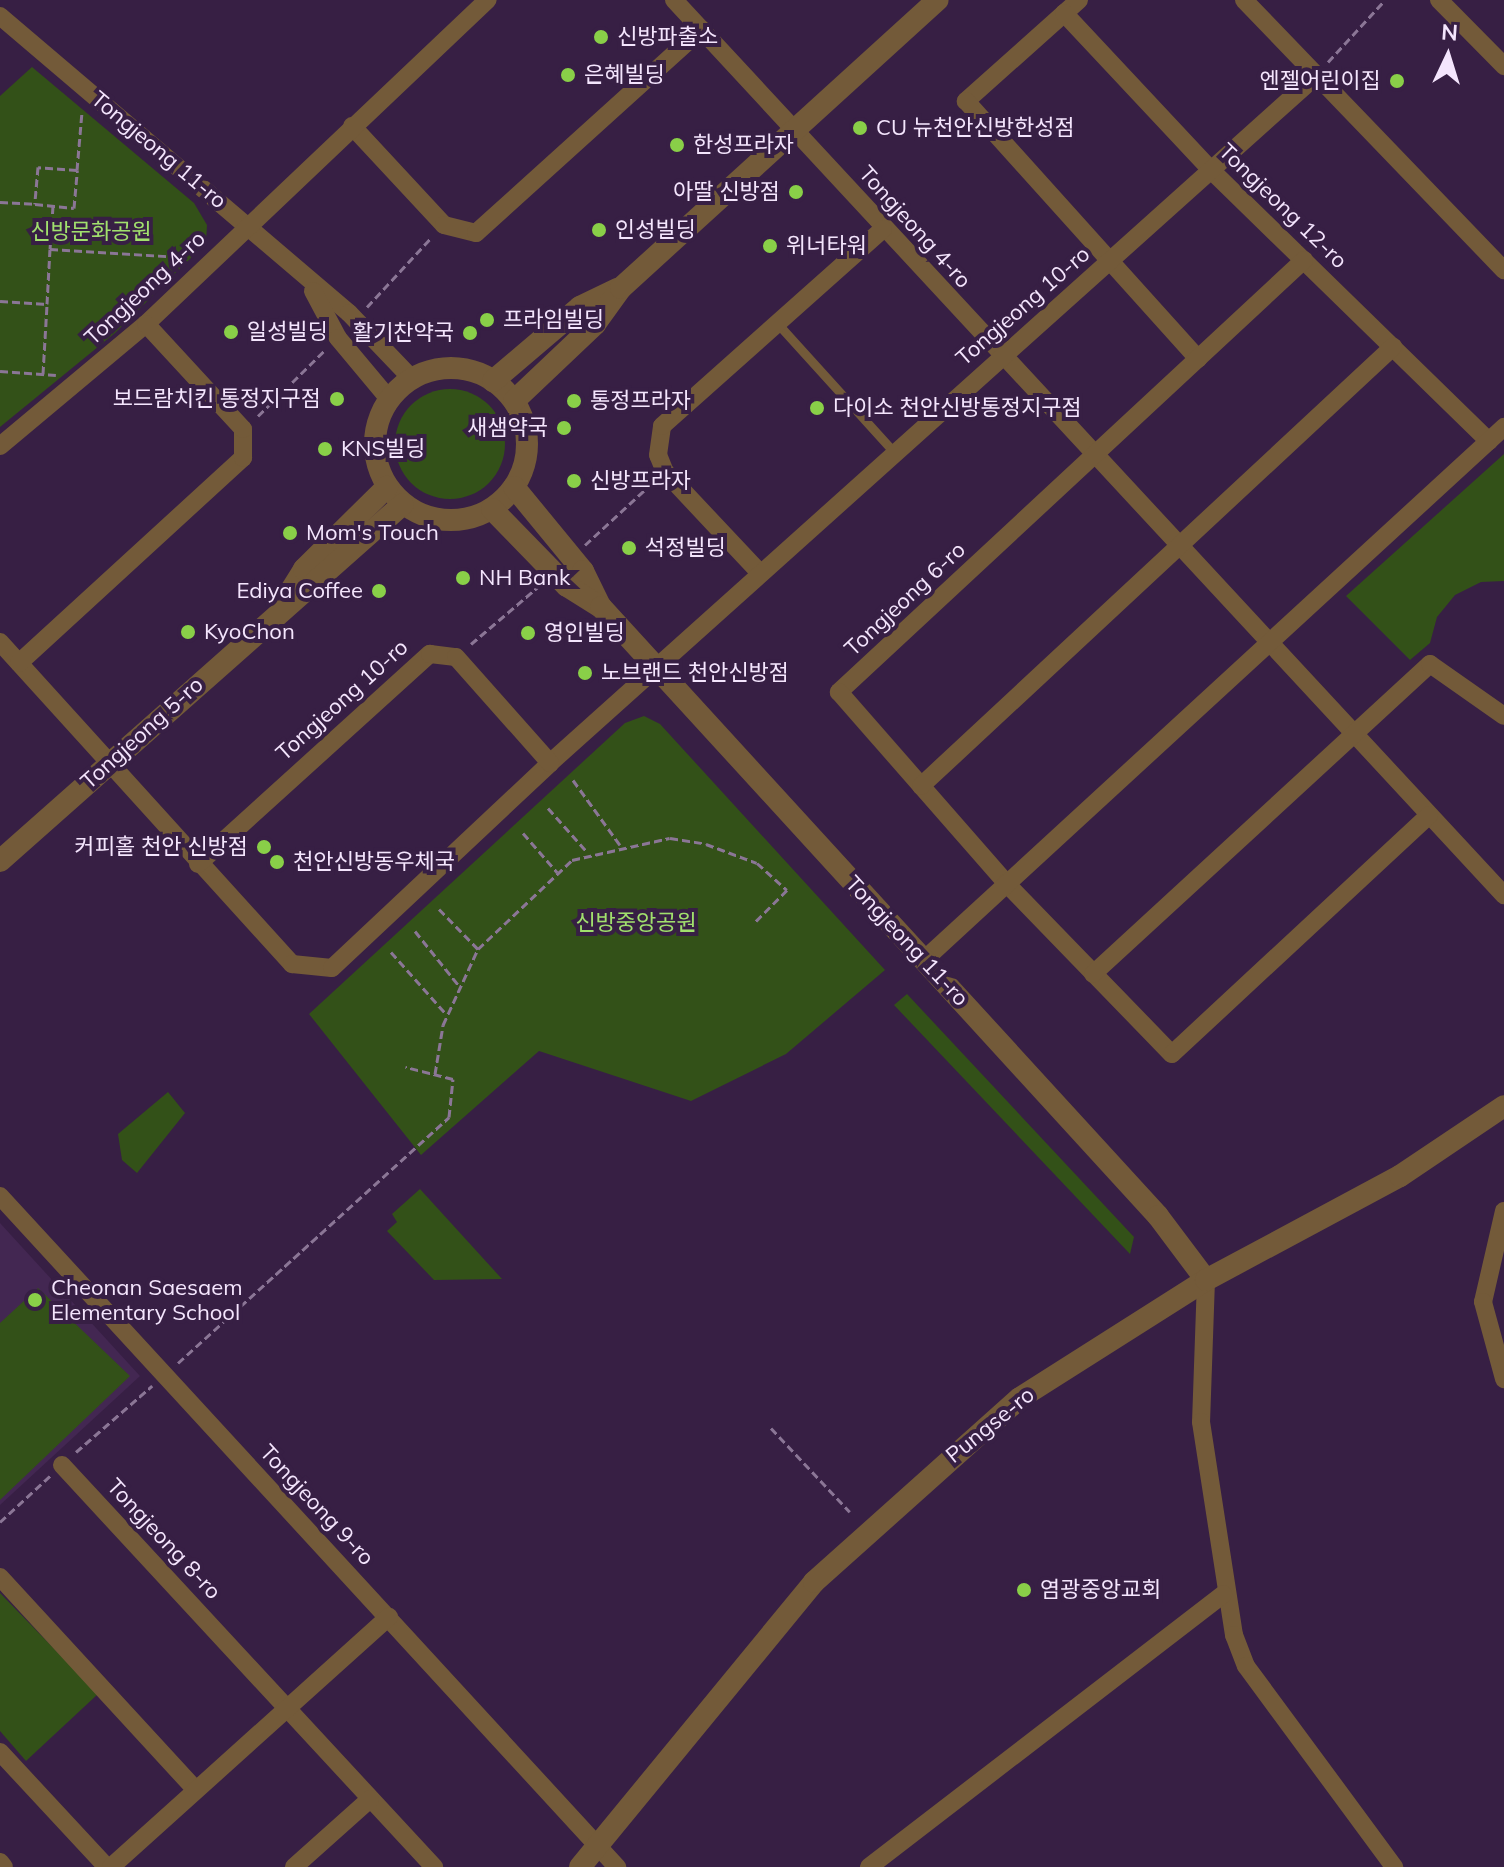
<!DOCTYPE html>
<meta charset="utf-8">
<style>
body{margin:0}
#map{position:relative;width:1504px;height:1867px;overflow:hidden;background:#371f44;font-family:Mulish,"Noto Sans KR",sans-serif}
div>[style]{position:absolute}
.built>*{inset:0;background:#432752}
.green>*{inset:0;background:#335118}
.round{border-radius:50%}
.path>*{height:3px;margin-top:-1.5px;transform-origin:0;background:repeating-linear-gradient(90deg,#8b7696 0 8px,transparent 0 12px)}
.service>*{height:9px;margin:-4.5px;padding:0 4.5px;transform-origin:4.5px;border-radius:4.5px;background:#735a39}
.minor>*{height:18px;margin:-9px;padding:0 9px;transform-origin:9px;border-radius:9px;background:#735a39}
.tertiary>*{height:22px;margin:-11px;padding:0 11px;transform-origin:11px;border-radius:11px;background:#735a39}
.tertiary>.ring{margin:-11px;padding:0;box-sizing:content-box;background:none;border:22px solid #735a39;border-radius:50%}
.dots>*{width:22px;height:22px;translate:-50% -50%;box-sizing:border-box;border:4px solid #371f44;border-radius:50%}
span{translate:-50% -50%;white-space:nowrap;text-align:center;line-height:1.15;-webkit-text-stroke:8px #371f44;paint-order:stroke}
.poi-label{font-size:22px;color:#f4e5fd}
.left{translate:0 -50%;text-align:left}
.right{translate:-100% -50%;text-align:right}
.street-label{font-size:22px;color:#f4e5fd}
.park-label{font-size:22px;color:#a1e06d}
.north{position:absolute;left:1408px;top:16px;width:80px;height:80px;-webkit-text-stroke:6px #371f44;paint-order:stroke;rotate:4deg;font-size:22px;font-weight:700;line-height:32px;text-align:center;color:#f4e5fd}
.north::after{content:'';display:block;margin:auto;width:28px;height:36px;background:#f4e5fd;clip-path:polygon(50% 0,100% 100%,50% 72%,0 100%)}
</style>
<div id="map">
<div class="built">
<i style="clip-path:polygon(0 1223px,140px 1376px,0 1505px)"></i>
</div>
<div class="green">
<i style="clip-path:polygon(32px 67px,194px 203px,207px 225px,206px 243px,115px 333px,0 427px,0 96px)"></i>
<i class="round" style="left:395px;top:389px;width:110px;height:110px"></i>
<i style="clip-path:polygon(1504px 454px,1504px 581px,1481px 582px,1455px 595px,1437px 617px,1430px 643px,1410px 660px,1346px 596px)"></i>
<i style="clip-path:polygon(644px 716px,660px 724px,885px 970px,786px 1054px,691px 1101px,539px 1051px,421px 1155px,309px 1014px,625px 723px)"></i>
<i style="clip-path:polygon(907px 994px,1134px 1237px,1130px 1254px,894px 1005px)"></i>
<i style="clip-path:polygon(168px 1092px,185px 1113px,137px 1173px,122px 1160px,118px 1134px)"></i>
<i style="clip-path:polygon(420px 1189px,502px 1279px,434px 1280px,387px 1231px,397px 1222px,392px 1214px)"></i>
<i style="clip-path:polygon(38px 1288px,130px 1376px,0 1500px,0 1323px)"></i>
<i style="clip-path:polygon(0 1593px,98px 1694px,26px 1761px,0 1731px)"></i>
</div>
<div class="path">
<i style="left:1328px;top:62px;width:84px;rotate:-47.4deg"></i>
<i style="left:77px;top:170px;width:39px;rotate:-176deg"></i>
<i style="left:38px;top:167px;width:37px;rotate:95deg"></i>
<i style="left:35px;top:204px;width:39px;rotate:6deg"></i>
<i style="left:74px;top:208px;width:38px;rotate:-85deg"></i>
<i style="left:77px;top:170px;width:58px;rotate:-85.1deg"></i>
<i style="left:0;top:202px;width:34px;rotate:3deg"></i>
<i style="left:50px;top:249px;width:43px;rotate:-86deg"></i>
<i style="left:0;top:301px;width:47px;rotate:3.7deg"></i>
<i style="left:47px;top:304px;width:55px;rotate:-86.9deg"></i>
<i style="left:50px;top:249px;width:129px;rotate:3.5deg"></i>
<i style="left:367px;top:307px;width:93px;rotate:-47.2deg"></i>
<i style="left:0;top:371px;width:56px;rotate:4.1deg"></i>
<i style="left:43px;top:374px;width:70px;rotate:-86.7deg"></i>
<i style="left:258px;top:416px;width:93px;rotate:-44.6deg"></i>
<i style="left:585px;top:545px;width:88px;rotate:-42.7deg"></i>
<i style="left:471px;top:644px;width:88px;rotate:-40.4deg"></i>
<i style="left:573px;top:780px;width:80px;rotate:54.1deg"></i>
<i style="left:548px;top:808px;width:60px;rotate:48.4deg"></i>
<i style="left:523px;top:833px;width:52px;rotate:48.9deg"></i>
<i style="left:439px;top:909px;width:56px;rotate:45.7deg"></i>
<i style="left:415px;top:931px;width:72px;rotate:51.2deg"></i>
<i style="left:391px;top:952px;width:84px;rotate:48.4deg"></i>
<i style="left:435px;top:1074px;width:50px;rotate:-80.7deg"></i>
<i style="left:443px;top:1025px;width:84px;rotate:-65.3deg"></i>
<i style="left:478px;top:949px;width:129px;rotate:-43.4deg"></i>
<i style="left:572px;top:860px;width:100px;rotate:-12.7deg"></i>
<i style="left:670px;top:838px;width:36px;rotate:9deg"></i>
<i style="left:706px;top:844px;width:54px;rotate:20.4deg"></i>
<i style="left:757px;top:863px;width:40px;rotate:42deg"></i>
<i style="left:787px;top:890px;width:45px;rotate:135deg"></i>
<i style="left:178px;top:1363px;width:366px;rotate:-42.2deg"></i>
<i style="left:449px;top:1117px;width:38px;rotate:-84deg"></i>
<i style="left:453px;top:1079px;width:49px;rotate:-165.7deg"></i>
<i style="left:771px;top:1428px;width:115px;rotate:46.8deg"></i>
<i style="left:76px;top:1452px;width:101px;rotate:-41deg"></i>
<i style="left:0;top:1522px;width:68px;rotate:-42.6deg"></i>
</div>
<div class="service">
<i style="left:777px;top:323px;width:174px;rotate:47.8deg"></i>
</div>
<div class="minor">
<i style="left:674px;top:0;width:1221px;rotate:47.16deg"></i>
<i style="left:1079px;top:0;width:152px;rotate:138.2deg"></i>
<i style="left:966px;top:101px;width:347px;rotate:48deg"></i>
<i style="left:1244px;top:0;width:375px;rotate:46.1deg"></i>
<i style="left:1439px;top:0;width:93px;rotate:45.4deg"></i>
<i style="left:1064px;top:13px;width:216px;rotate:46.9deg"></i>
<i style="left:1212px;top:171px;width:387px;rotate:44.3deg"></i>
<i style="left:0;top:16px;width:458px;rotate:40.4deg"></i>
<i style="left:349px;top:313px;width:91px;rotate:46.3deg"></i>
<i style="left:352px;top:126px;width:135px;rotate:47.1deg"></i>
<i style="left:444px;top:225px;width:33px;rotate:14deg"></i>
<i style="left:476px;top:233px;width:304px;rotate:-42.1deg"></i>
<i style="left:1304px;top:260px;width:635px;rotate:137.11deg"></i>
<i style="left:839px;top:692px;width:254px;rotate:48.8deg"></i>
<i style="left:1006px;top:883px;width:238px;rotate:45.9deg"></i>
<i style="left:1172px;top:1054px;width:351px;rotate:-42.9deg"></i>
<i style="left:313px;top:291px;width:53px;rotate:62deg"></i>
<i style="left:338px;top:338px;width:80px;rotate:50.1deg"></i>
<i style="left:0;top:446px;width:190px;rotate:-39.9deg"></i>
<i style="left:146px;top:324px;width:471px;rotate:-43.5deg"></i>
<i style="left:760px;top:573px;width:139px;rotate:-133.2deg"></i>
<i style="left:665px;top:472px;width:18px;rotate:-112deg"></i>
<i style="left:658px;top:455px;width:29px;rotate:-82deg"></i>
<i style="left:662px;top:426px;width:296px;rotate:-41.7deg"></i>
<i style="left:0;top:642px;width:435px;rotate:47.8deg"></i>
<i style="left:292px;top:964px;width:40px;rotate:5.7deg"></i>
<i style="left:332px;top:968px;width:299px;rotate:-43.2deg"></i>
<i style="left:550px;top:763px;width:1029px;rotate:-41.89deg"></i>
<i style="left:19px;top:663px;width:304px;rotate:-42.5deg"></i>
<i style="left:243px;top:458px;width:29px;rotate:-90deg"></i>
<i style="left:243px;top:429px;width:143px;rotate:-132.7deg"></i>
<i style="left:921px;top:786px;width:645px;rotate:-42.93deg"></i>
<i style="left:198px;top:864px;width:313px;rotate:-42.2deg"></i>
<i style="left:430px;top:654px;width:26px;rotate:7deg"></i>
<i style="left:456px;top:657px;width:142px;rotate:48.4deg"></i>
<i style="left:924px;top:960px;width:788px;rotate:-42.58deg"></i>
<i style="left:1093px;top:974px;width:458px;rotate:-42.6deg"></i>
<i style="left:1430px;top:664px;width:90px;rotate:35.1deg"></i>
<i style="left:0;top:1196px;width:912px;rotate:47.4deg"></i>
<i style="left:1504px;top:1211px;width:93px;rotate:103deg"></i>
<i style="left:1483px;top:1302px;width:80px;rotate:74.7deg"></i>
<i style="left:1206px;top:1280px;width:142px;rotate:92deg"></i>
<i style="left:1201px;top:1422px;width:216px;rotate:81.2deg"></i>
<i style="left:1234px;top:1635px;width:33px;rotate:69deg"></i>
<i style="left:1246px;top:1666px;width:250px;rotate:53.6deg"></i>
<i style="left:62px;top:1465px;width:548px;rotate:47.22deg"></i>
<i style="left:0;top:1577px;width:289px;rotate:47.4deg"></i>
<i style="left:0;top:1752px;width:157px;rotate:47.1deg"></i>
<i style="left:0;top:1862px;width:6px;rotate:51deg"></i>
<i style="left:111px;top:1867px;width:374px;rotate:-42deg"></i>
<i style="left:294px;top:1867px;width:102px;rotate:-41.8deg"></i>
<i style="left:869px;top:1867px;width:447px;rotate:-37.6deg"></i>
</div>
<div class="tertiary">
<i class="ring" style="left:375px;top:368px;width:130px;height:130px"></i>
<i style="left:493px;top:381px;width:114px;rotate:-40.4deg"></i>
<i style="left:580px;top:307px;width:41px;rotate:-25.9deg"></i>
<i style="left:514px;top:401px;width:112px;rotate:-43.5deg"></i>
<i style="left:595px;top:324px;width:44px;rotate:-54.2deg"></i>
<i style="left:621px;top:288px;width:428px;rotate:-42.3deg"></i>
<i style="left:514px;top:487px;width:109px;rotate:50.6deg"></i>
<i style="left:583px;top:571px;width:39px;rotate:64deg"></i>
<i style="left:492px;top:509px;width:107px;rotate:45.8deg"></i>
<i style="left:567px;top:586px;width:40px;rotate:32deg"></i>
<i style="left:601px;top:607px;width:825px;rotate:47.55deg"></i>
<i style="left:1158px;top:1216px;width:80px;rotate:53.1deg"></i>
<i style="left:283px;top:603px;width:40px;rotate:-58deg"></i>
<i style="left:304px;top:569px;width:117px;rotate:-44.7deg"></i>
<i style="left:0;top:861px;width:538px;rotate:-41.54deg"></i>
<i style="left:580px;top:1867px;width:369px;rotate:-50.6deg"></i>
<i style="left:814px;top:1582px;width:276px;rotate:-41.8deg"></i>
<i style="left:1020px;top:1398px;width:220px;rotate:-32.4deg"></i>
<i style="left:1206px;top:1280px;width:220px;rotate:-28.2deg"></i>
<i style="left:1400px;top:1176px;width:125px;rotate:-33.9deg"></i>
</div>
<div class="dots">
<i style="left:601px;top:37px;background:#89cf48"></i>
<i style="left:568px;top:75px;background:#89cf48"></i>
<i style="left:1397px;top:81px;background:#89cf48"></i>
<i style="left:860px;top:128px;background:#89cf48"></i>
<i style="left:677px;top:145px;background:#89cf48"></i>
<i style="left:796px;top:192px;background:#89cf48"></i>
<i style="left:599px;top:230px;background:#89cf48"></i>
<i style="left:770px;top:246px;background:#89cf48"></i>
<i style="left:487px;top:320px;background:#89cf48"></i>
<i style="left:231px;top:332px;background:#89cf48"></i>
<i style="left:470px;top:333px;background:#89cf48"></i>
<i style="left:337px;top:399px;background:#89cf48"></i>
<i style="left:574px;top:401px;background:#89cf48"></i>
<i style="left:817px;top:408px;background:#89cf48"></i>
<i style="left:564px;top:428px;background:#89cf48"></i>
<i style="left:325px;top:449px;background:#89cf48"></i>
<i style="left:574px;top:481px;background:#89cf48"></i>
<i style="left:290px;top:533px;background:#89cf48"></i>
<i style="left:629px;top:548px;background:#89cf48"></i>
<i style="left:463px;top:578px;background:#89cf48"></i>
<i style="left:379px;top:591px;background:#89cf48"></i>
<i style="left:188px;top:632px;background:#89cf48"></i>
<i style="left:528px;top:633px;background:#89cf48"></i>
<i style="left:585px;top:673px;background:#89cf48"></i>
<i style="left:264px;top:847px;background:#89cf48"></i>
<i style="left:277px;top:862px;background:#89cf48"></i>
<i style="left:35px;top:1300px;background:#89cf48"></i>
<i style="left:1024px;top:1590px;background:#89cf48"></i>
</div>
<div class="poi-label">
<span class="left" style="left:617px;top:37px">신방파출소</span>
<span class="left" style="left:584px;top:75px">은혜빌딩</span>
<span class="right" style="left:1381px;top:81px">엔젤어린이집</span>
<span class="left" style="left:876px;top:128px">CU 뉴천안신방한성점</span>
<span class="left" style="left:693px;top:145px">한성프라자</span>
<span class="right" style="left:780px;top:192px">아딸 신방점</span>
<span class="left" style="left:615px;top:230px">인성빌딩</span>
<span class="left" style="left:786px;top:246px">위너타워</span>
<span class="left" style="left:503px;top:320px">프라임빌딩</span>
<span class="left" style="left:247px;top:332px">일성빌딩</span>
<span class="right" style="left:454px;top:333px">활기찬약국</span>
<span class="right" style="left:321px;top:399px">보드람치킨 통정지구점</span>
<span class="left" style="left:590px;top:401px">통정프라자</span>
<span class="left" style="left:833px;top:408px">다이소 천안신방통정지구점</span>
<span class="right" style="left:548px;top:428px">새샘약국</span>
<span class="left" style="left:341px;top:449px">KNS빌딩</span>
<span class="left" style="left:590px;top:481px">신방프라자</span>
<span class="left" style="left:306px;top:533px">Mom's Touch</span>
<span class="left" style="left:645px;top:548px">석정빌딩</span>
<span class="left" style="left:479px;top:578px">NH Bank</span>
<span class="right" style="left:363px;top:591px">Ediya Coffee</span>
<span class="left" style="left:204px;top:632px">KyoChon</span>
<span class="left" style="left:544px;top:633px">영인빌딩</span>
<span class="left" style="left:601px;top:673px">노브랜드 천안신방점</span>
<span class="right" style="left:248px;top:847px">커피홀 천안 신방점</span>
<span class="left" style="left:293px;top:862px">천안신방동우체국</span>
<span class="left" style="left:51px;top:1300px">Cheonan Saesaem<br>Elementary School</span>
<span class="left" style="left:1040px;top:1590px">염광중앙교회</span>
</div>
<div class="street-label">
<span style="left:159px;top:150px;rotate:40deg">Tongjeong 11-ro</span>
<span style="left:1283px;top:206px;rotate:44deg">Tongjeong 12-ro</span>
<span style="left:915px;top:227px;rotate:48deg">Tongjeong 4-ro</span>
<span style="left:145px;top:288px;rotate:-43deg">Tongjeong 4-ro</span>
<span style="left:1023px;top:306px;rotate:-41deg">Tongjeong 10-ro</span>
<span style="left:905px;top:599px;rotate:-43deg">Tongjeong 6-ro</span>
<span style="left:342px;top:700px;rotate:-42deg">Tongjeong 10-ro</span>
<span style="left:142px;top:733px;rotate:-42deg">Tongjeong 5-ro</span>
<span style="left:907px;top:941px;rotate:47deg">Tongjeong 11-ro</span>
<span style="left:990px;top:1425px;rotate:-39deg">Pungse-ro</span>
<span style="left:317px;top:1505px;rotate:47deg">Tongjeong 9-ro</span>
<span style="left:164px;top:1539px;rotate:47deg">Tongjeong 8-ro</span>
</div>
<div class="park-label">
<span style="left:91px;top:232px">신방문화공원</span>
<span style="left:636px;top:923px">신방중앙공원</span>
</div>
<div class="north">N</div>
</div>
